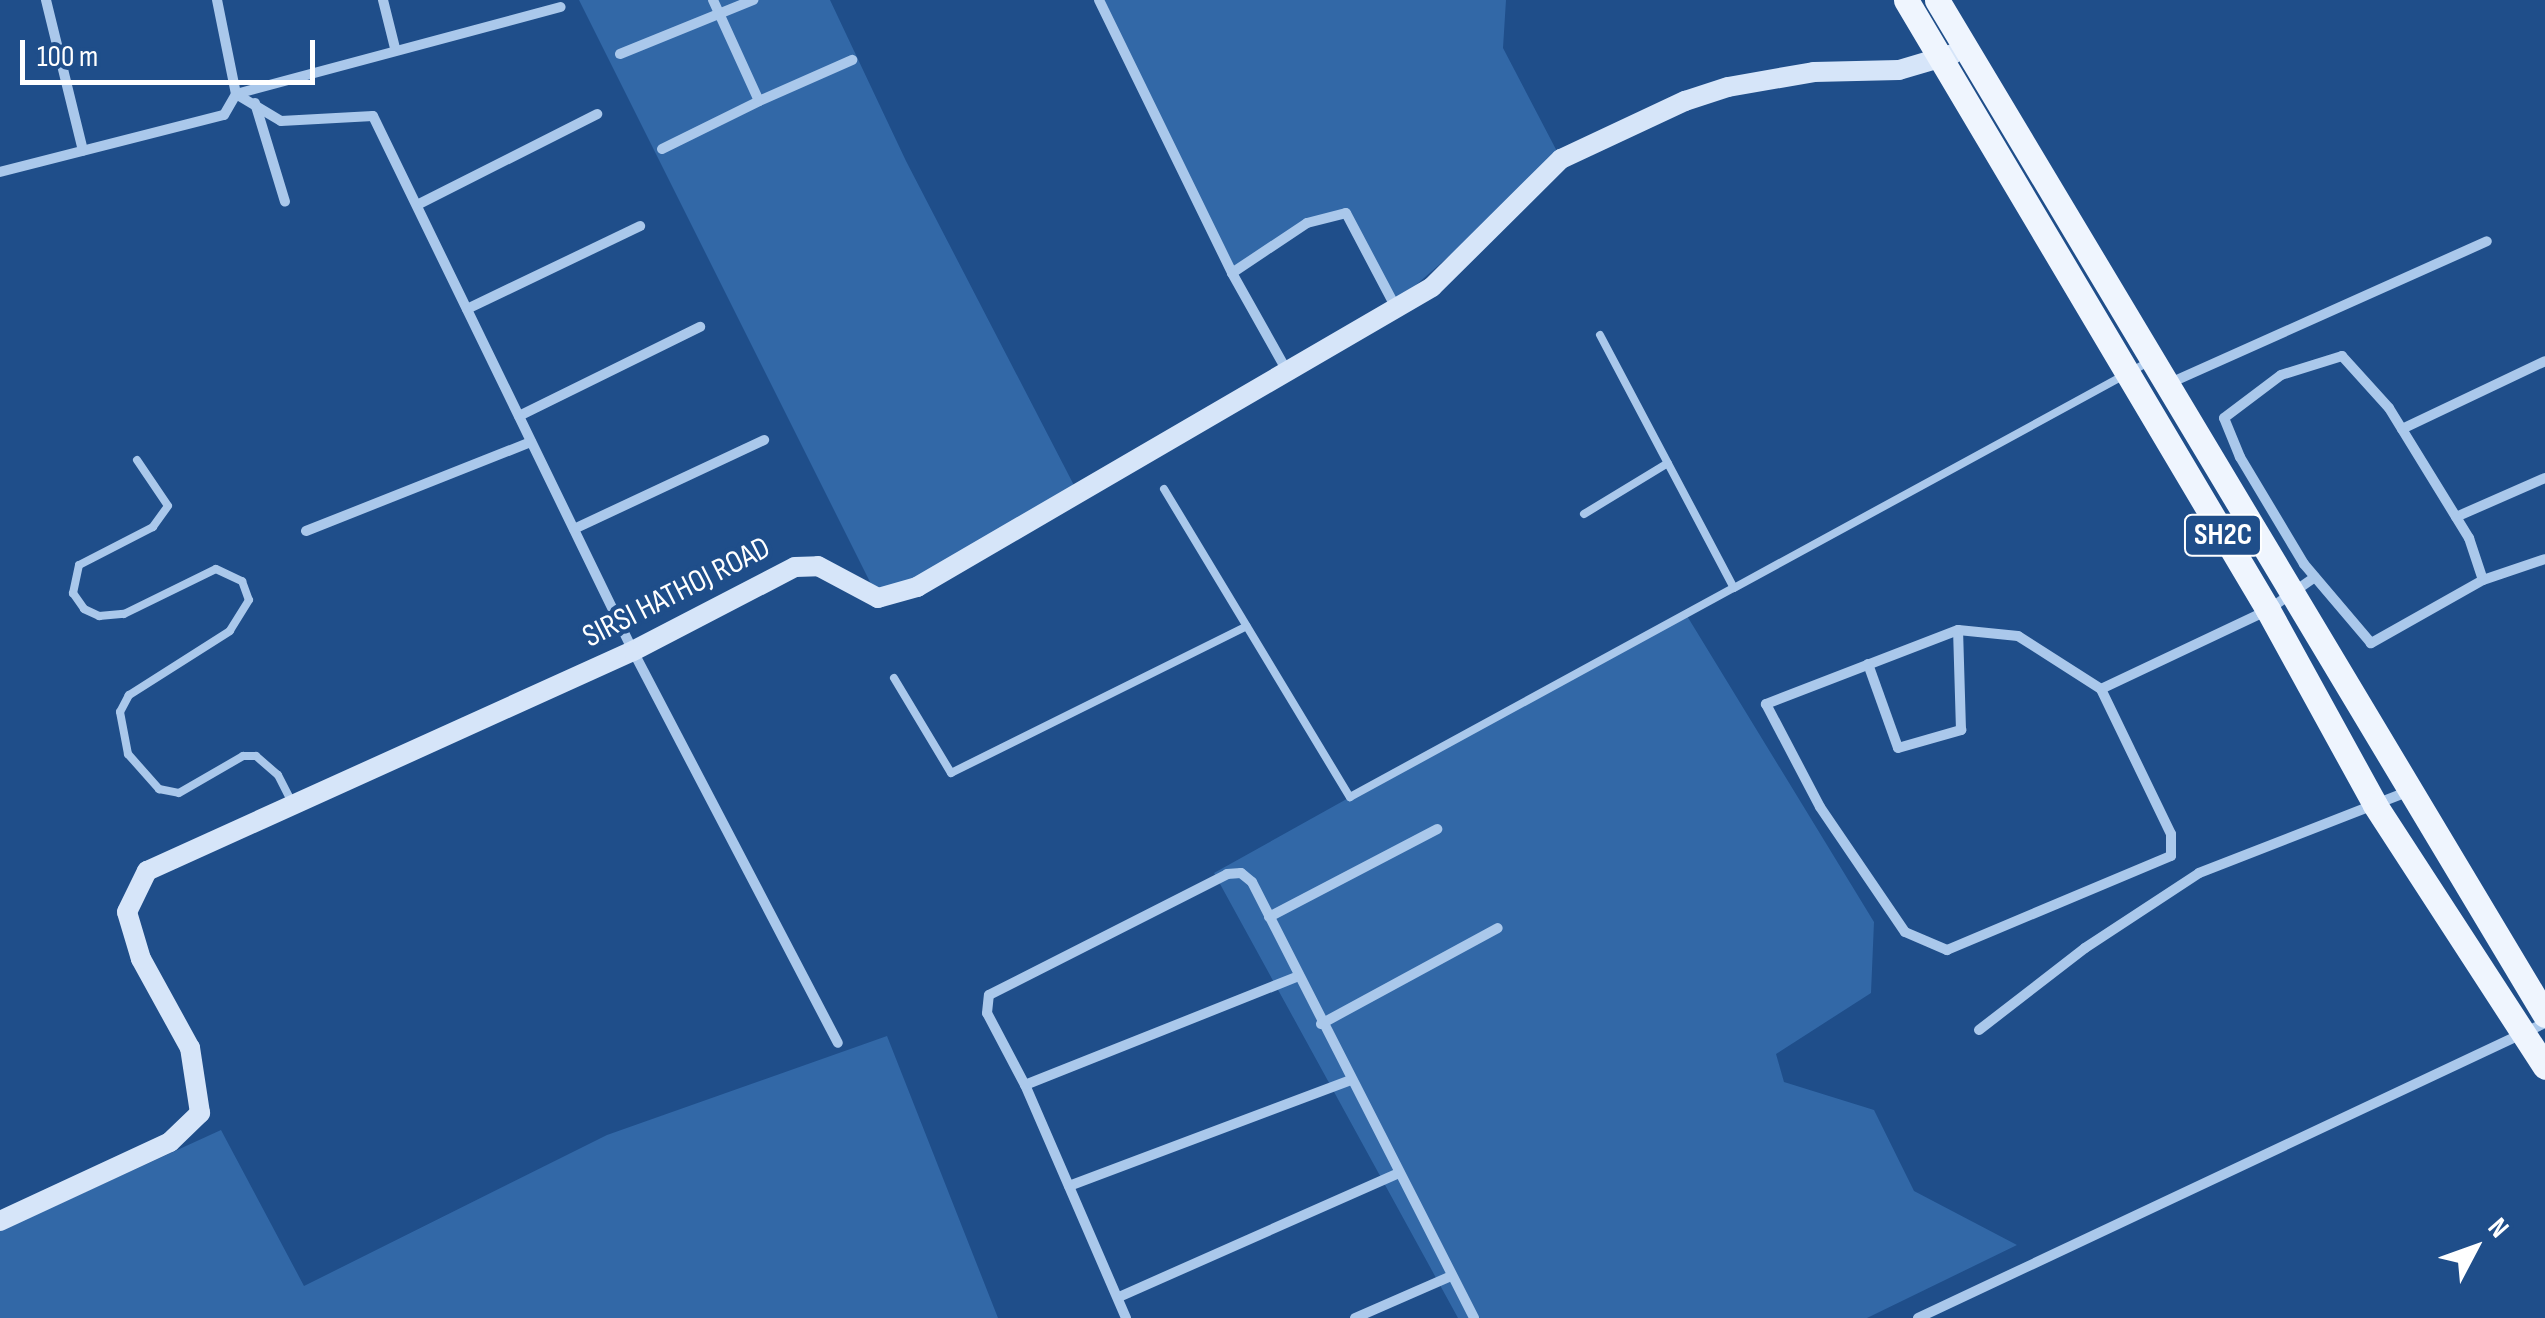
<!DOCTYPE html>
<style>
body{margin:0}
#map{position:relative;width:2545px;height:1318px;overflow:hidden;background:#1f4e8a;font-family:"Sofia Sans Condensed",sans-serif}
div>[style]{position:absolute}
.green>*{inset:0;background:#3268a7}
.lane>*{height:8px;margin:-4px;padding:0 4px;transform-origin:4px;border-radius:4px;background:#aac8eb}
.street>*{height:10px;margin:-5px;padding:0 5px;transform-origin:5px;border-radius:5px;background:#aac8eb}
.secondary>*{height:20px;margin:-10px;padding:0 10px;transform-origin:10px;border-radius:10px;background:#d6e5f9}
.primary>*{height:25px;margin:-12.5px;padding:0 12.5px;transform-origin:12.5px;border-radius:12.5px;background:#eff5fe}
span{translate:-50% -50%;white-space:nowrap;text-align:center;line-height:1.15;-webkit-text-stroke:9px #1f4e8a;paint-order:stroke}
.shield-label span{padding:2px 8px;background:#1f4e8a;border:2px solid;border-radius:8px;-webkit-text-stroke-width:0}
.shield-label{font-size:30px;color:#fff;font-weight:700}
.street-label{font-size:32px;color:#fff}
.north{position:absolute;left:2425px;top:1198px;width:100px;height:100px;-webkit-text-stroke:8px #1f4e8a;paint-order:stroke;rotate:49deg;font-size:28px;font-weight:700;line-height:40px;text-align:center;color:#fff}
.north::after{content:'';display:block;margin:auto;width:35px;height:45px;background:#fff;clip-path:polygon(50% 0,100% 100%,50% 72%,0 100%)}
.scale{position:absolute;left:20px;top:40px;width:295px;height:45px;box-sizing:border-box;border:5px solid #fff;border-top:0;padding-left:12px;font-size:30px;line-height:35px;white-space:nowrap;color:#fff;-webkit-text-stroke:8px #1f4e8a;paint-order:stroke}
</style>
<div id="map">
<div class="green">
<i style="clip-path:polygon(579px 0,830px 0,906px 161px,1078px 493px,878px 598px)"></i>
<i style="clip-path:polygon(1099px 0,1506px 0,1503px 48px,1561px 159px,1394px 304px,1346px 213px,1307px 223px,1232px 273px)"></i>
<i style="clip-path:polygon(1684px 611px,1874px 922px,1871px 993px,1776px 1054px,1784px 1082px,1874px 1110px,1914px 1191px,2017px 1245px,1867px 1318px,1458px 1318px,1214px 873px)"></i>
<i style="clip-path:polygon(887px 1036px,998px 1318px,0 1318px,0 1231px,221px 1130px,304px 1286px,607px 1135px)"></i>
</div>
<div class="lane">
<i style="left:1600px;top:335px;width:286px;rotate:62.1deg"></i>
<i style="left:1734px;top:588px;width:474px;rotate:-28.6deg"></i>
<i style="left:137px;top:460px;width:55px;rotate:56deg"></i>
<i style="left:168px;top:506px;width:26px;rotate:126deg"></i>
<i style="left:153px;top:527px;width:83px;rotate:152.8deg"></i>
<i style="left:79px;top:565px;width:29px;rotate:102deg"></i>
<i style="left:73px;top:593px;width:19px;rotate:55deg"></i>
<i style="left:84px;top:609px;width:17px;rotate:25deg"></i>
<i style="left:99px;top:616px;width:25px;rotate:-5deg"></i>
<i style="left:124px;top:614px;width:102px;rotate:-26.1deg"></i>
<i style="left:216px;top:569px;width:29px;rotate:25deg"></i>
<i style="left:242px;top:581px;width:20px;rotate:70deg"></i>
<i style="left:249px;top:600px;width:36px;rotate:122deg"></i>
<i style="left:230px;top:631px;width:120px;rotate:147.6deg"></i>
<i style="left:129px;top:695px;width:19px;rotate:118deg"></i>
<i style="left:120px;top:712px;width:43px;rotate:79.2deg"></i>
<i style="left:128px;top:754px;width:47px;rotate:48.5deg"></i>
<i style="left:159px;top:789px;width:20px;rotate:11deg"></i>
<i style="left:179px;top:793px;width:74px;rotate:-30deg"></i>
<i style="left:243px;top:756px;width:13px"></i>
<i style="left:256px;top:756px;width:29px;rotate:41deg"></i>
<i style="left:278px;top:775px;width:31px;rotate:63deg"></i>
<i style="left:1164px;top:489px;width:360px;rotate:58.9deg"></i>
<i style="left:1350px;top:797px;width:437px;rotate:-28.6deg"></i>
<i style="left:1584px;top:514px;width:98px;rotate:-31.3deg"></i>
<i style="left:894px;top:678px;width:111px;rotate:59deg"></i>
<i style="left:951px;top:773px;width:330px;rotate:-26.4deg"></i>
</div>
<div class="street">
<i style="left:46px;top:0;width:155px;rotate:76.2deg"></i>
<i style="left:383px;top:0;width:49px;rotate:76deg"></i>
<i style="left:713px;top:0;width:111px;rotate:65.5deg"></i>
<i style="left:759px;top:101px;width:102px;rotate:-23.8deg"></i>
<i style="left:1099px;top:0;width:304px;rotate:64deg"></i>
<i style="left:1232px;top:273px;width:112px;rotate:60.7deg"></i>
<i style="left:620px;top:54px;width:144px;rotate:-22.1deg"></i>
<i style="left:236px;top:94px;width:52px;rotate:31deg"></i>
<i style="left:281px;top:121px;width:92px;rotate:-3.1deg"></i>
<i style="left:373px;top:116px;width:595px;rotate:64.08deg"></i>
<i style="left:633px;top:651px;width:442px;rotate:62.4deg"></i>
<i style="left:236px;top:94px;width:336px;rotate:-15deg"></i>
<i style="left:255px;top:103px;width:103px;rotate:73.1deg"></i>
<i style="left:662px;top:149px;width:108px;rotate:-26.3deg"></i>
<i style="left:0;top:172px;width:231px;rotate:-14.3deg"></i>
<i style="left:224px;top:115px;width:24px;rotate:-60deg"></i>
<i style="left:236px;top:94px;width:96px;rotate:-101.4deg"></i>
<i style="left:417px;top:205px;width:202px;rotate:-26.8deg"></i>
<i style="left:1232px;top:273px;width:90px;rotate:-33.7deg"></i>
<i style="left:1307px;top:223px;width:40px;rotate:-14.4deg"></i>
<i style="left:1346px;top:213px;width:103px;rotate:62.2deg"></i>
<i style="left:467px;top:309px;width:192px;rotate:-25.6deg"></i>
<i style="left:2342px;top:356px;width:70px;rotate:47.9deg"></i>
<i style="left:2389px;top:408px;width:153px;rotate:58.4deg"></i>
<i style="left:2469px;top:538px;width:44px;rotate:71.6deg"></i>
<i style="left:2483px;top:580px;width:129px;rotate:150.6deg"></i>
<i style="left:2371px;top:643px;width:104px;rotate:-130.3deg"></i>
<i style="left:2304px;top:564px;width:125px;rotate:-120.9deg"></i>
<i style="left:2240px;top:457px;width:42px;rotate:-112.3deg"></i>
<i style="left:2224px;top:418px;width:71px;rotate:-37deg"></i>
<i style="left:2281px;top:375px;width:64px;rotate:-17.3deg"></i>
<i style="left:2170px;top:383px;width:347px;rotate:-24.1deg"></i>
<i style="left:519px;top:416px;width:202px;rotate:-26.2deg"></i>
<i style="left:2402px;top:429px;width:158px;rotate:-25.4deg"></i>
<i style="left:2456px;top:517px;width:97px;rotate:-23.7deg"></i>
<i style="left:574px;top:529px;width:210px;rotate:-25.1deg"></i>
<i style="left:306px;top:531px;width:242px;rotate:-21.6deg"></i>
<i style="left:2483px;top:580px;width:65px;rotate:-18.7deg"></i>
<i style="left:1868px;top:664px;width:89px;rotate:70.3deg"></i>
<i style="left:1898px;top:748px;width:66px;rotate:-15.9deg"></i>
<i style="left:1961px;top:730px;width:100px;rotate:-91.7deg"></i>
<i style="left:2101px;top:689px;width:98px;rotate:-147.4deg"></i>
<i style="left:2018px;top:636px;width:60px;rotate:-174.3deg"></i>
<i style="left:1958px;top:630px;width:206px;rotate:158.9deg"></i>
<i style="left:1766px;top:704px;width:116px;rotate:62.3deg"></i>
<i style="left:1820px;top:807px;width:151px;rotate:55.8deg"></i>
<i style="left:1905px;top:932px;width:46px;rotate:23.2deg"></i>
<i style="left:1947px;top:950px;width:243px;rotate:-22.8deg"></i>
<i style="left:2171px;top:856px;width:22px;rotate:-90deg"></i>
<i style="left:2171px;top:834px;width:161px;rotate:-115.8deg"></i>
<i style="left:2101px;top:689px;width:185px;rotate:-25.3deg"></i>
<i style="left:2268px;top:610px;width:57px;rotate:-35.1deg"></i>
<i style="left:1269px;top:917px;width:190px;rotate:-27.6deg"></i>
<i style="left:1321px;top:1024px;width:201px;rotate:-28.5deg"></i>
<i style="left:1979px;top:1030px;width:134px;rotate:-37.7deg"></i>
<i style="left:2085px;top:948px;width:136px;rotate:-33.3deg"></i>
<i style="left:2199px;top:873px;width:223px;rotate:-21.3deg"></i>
<i style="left:1025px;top:1085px;width:295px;rotate:-21.7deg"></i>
<i style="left:1069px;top:1186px;width:299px;rotate:-20.6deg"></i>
<i style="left:1119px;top:1297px;width:304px;rotate:-23.9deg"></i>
<i style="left:1126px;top:1318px;width:254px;rotate:-113.4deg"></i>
<i style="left:1025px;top:1085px;width:81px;rotate:-117.8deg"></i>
<i style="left:987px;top:1013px;width:18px;rotate:-84deg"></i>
<i style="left:989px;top:995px;width:267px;rotate:-26.9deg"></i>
<i style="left:1227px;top:874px;width:14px;rotate:-4deg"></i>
<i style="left:1241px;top:873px;width:14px;rotate:39deg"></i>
<i style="left:1252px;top:882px;width:489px;rotate:63deg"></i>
<i style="left:1355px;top:1318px;width:105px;rotate:-23.6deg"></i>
<i style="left:1918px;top:1318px;width:693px;rotate:-25.2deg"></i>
</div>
<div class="secondary">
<i style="left:0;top:1221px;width:187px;rotate:-24.9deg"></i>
<i style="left:170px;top:1142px;width:42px;rotate:-44deg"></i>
<i style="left:200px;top:1113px;width:66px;rotate:-98.7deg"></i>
<i style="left:190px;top:1048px;width:102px;rotate:-118.8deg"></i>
<i style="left:141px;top:959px;width:49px;rotate:-106.6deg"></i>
<i style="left:127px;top:912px;width:46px;rotate:-64deg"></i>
<i style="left:147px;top:871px;width:533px;rotate:-24.36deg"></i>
<i style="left:633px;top:651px;width:182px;rotate:-27.4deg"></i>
<i style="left:795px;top:567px;width:23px;rotate:-2deg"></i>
<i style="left:818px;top:566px;width:68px;rotate:28.1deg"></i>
<i style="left:878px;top:598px;width:41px;rotate:-15.8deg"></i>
<i style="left:917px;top:587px;width:596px;rotate:-30.22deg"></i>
<i style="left:1432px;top:287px;width:182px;rotate:-44.8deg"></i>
<i style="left:1561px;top:159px;width:137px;rotate:-25.1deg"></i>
<i style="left:1685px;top:101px;width:45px;rotate:-18deg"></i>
<i style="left:1728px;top:87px;width:87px;rotate:-9.9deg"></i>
<i style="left:1814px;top:72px;width:85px;rotate:-1.3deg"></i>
<i style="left:1899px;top:70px;width:56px;rotate:-16.5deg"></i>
</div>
<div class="primary">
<i style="left:1906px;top:0;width:709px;rotate:59.31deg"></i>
<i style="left:2268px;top:610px;width:222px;rotate:61.2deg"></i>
<i style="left:2375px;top:805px;width:312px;rotate:57deg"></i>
<i style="left:1937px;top:0;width:1183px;rotate:59.08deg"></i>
</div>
<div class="shield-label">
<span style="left:2223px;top:535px">SH2C</span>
</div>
<div class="street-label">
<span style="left:677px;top:593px;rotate:-27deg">SIRSI HATHOJ ROAD</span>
</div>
<div class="north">N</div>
<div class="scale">100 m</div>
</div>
